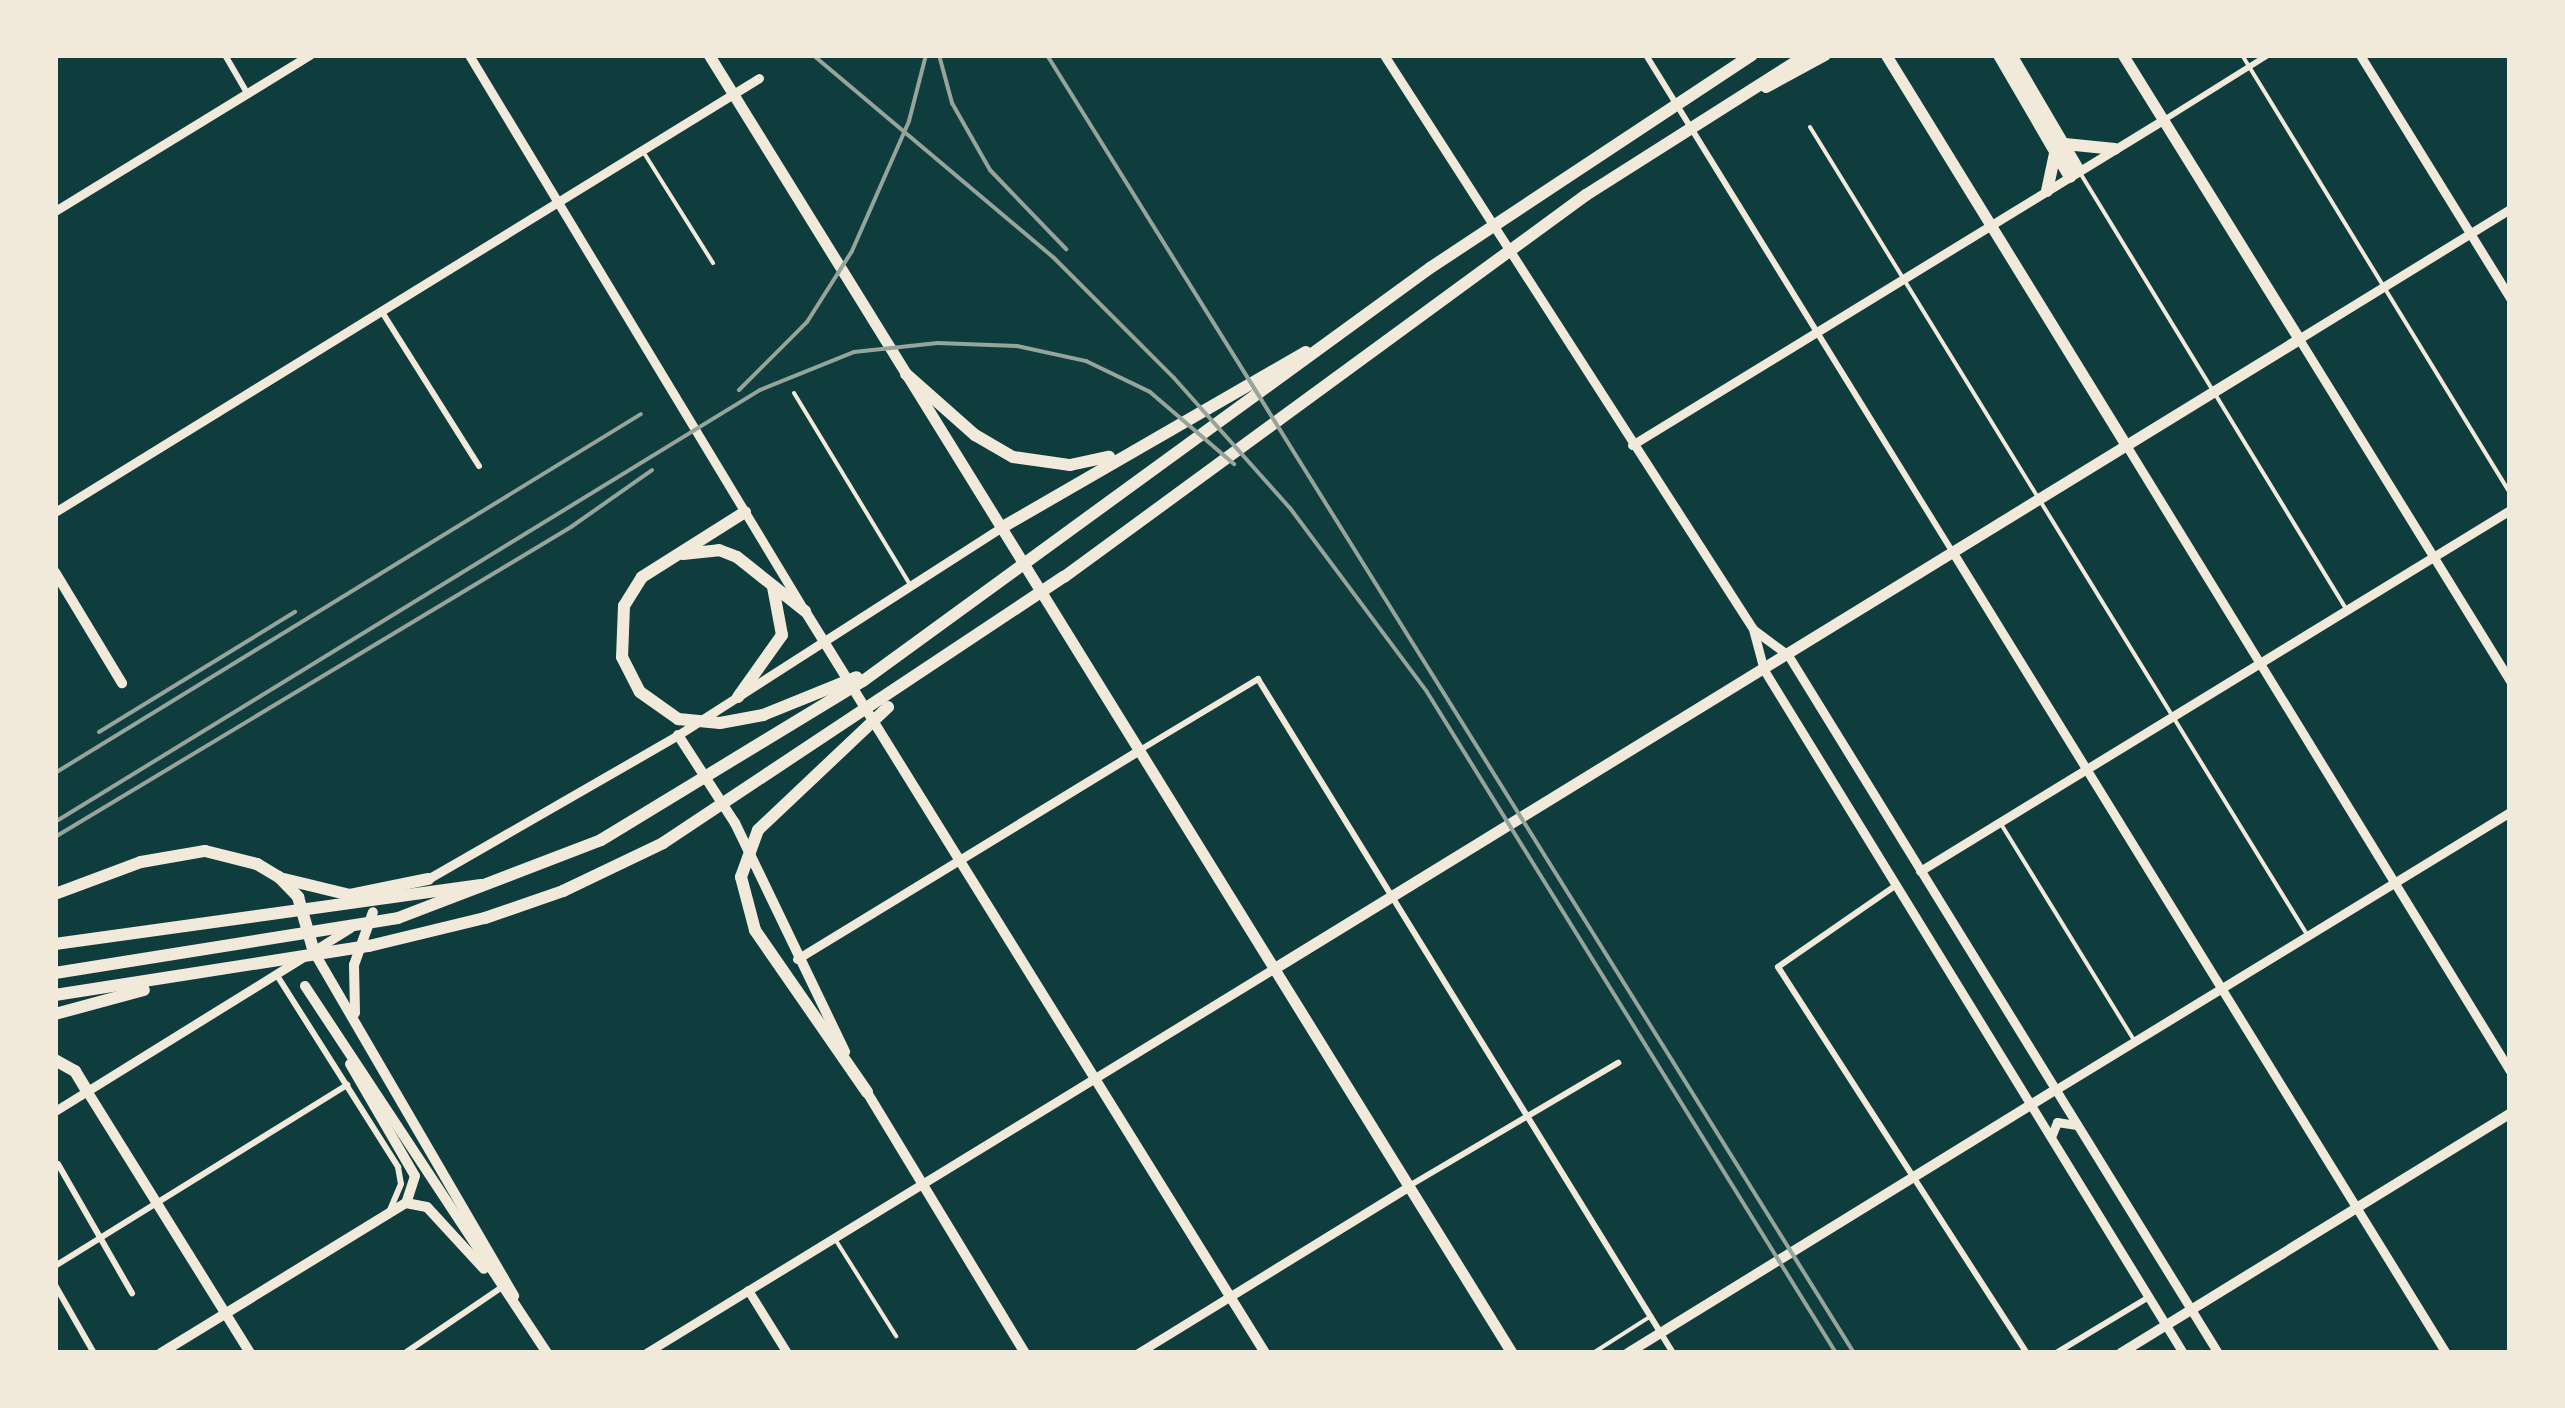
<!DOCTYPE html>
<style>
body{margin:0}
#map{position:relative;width:2565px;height:1408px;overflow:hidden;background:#0f3d3e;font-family:"Archivo Narrow",sans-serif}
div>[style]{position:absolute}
.service>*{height:4px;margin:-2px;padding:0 2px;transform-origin:2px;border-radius:2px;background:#f1e9da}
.minor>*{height:6px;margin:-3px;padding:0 3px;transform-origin:3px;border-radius:3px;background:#f1e9da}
.tertiary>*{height:9px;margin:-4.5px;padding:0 4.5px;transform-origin:4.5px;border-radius:4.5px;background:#f1e9da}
.secondary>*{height:10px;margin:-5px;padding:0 5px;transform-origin:5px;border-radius:5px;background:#f1e9da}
.primary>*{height:11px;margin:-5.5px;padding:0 5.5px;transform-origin:5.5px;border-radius:5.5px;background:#f1e9da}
.motorway>*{height:12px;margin:-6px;padding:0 6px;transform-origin:6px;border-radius:6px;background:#f1e9da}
.rail>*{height:4px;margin:-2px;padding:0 2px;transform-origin:2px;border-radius:2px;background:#97a49c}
span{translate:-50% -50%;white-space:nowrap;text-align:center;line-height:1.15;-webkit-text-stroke:8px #f1e9da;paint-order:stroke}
.frame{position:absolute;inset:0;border:58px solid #f1e9da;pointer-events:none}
</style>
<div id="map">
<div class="service">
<i style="left:2242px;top:55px;width:513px;rotate:58.54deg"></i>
<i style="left:1810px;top:127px;width:946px;rotate:58.39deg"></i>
<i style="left:644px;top:153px;width:130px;rotate:57.9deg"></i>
<i style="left:2082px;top:176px;width:505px;rotate:58.61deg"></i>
<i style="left:794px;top:393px;width:222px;rotate:58.8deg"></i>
<i style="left:2001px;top:824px;width:256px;rotate:58.4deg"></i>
<i style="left:835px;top:1239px;width:115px;rotate:57.8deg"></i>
<i style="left:1593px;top:1353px;width:69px;rotate:-32.5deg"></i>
</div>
<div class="minor">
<i style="left:225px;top:55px;width:44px;rotate:59.9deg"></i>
<i style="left:1646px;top:55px;width:583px;rotate:58.33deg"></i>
<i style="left:2164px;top:120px;width:123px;rotate:-32deg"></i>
<i style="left:382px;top:312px;width:182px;rotate:57.8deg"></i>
<i style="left:1140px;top:750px;width:138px;rotate:-31deg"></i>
<i style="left:1258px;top:679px;width:792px;rotate:58.38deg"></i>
<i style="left:1895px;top:886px;width:142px;rotate:145.3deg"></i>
<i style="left:1778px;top:967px;width:459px;rotate:57.2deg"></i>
<i style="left:278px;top:977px;width:225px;rotate:57.7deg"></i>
<i style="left:398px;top:1167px;width:17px;rotate:80deg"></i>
<i style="left:401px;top:1184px;width:30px;rotate:113deg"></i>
<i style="left:58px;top:1164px;width:149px;rotate:60.2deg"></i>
<i style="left:1409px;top:1186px;width:243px;rotate:-30.5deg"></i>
<i style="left:55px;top:1266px;width:344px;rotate:-31.8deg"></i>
<i style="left:55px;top:1285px;width:78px;rotate:60.2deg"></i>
<i style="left:405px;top:1353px;width:117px;rotate:-34.2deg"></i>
<i style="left:2056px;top:1353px;width:109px;rotate:-31.1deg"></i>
</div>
<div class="tertiary">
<i style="left:469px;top:55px;width:642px;rotate:58.88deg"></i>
<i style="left:1384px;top:55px;width:682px;rotate:57.26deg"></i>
<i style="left:1753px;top:629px;width:42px;rotate:75deg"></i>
<i style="left:1764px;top:670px;width:801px;rotate:58.47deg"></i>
<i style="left:2360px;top:55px;width:286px;rotate:58.3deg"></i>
<i style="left:2510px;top:209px;width:248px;rotate:148.4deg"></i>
<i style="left:2299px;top:339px;width:402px;rotate:58.3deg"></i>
<i style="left:55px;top:211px;width:299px;rotate:-31.5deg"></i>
<i style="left:1632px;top:445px;width:623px;rotate:-31.47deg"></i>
<i style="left:2126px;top:445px;width:734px;rotate:58.47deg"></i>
<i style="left:55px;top:512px;width:827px;rotate:-31.65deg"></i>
<i style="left:1952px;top:551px;width:942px;rotate:58.37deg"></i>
<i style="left:1754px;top:630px;width:42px;rotate:36.3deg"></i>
<i style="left:1788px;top:655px;width:820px;rotate:58.37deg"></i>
<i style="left:1920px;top:871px;width:692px;rotate:-31.46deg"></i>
<i style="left:426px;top:880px;width:291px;rotate:-29.9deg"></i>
<i style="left:678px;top:735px;width:384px;rotate:-32.7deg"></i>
<i style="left:797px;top:959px;width:399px;rotate:-31.4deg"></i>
<i style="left:2055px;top:1090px;width:533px;rotate:-31.42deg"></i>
<i style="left:55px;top:1111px;width:347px;rotate:-31.8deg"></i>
<i style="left:2051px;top:1137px;width:16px;rotate:-68deg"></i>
<i style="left:2057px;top:1122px;width:20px;rotate:9deg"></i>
<i style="left:748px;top:1290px;width:74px;rotate:58.2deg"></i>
<i style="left:646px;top:1353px;width:735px;rotate:-31.48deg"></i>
<i style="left:1138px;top:1353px;width:318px;rotate:-31.6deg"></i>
</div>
<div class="secondary">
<i style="left:55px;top:572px;width:130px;rotate:58.9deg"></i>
<i style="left:805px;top:611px;width:873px;rotate:58.2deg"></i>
<i style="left:678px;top:735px;width:105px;rotate:57.1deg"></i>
<i style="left:735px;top:823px;width:254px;rotate:64.3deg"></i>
<i style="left:314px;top:952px;width:398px;rotate:59.8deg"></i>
<i style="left:305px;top:986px;width:440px;rotate:56.6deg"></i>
<i style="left:355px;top:1013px;width:48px;rotate:-91.2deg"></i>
<i style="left:354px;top:965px;width:56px;rotate:-70.3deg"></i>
<i style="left:350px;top:1064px;width:129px;rotate:59.9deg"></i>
<i style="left:415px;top:1176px;width:28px;rotate:108deg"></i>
<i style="left:865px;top:1089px;width:309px;rotate:58.8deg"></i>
<i style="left:87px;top:1091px;width:309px;rotate:58.1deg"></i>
<i style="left:406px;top:1203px;width:21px;rotate:11deg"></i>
<i style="left:427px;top:1207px;width:84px;rotate:47.4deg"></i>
<i style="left:161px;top:1353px;width:287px;rotate:-31.5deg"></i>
<i style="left:1628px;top:1353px;width:501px;rotate:-31.63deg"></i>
<i style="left:2121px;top:1353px;width:457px;rotate:-31.6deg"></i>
</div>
<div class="primary">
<i style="left:709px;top:55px;width:1526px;rotate:58.26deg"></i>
<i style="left:1886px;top:55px;width:458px;rotate:58.4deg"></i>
<i style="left:1273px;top:969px;width:1204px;rotate:-31.55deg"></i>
<i style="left:2299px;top:339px;width:334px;rotate:-121.8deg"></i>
</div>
<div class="motorway">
<i style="left:1999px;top:55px;width:141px;rotate:59.8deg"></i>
<i style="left:2011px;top:55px;width:134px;rotate:59.6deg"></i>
<i style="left:1766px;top:87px;width:67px;rotate:-28.5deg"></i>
<i style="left:2065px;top:144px;width:50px;rotate:5.7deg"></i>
<i style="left:2047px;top:191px;width:40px;rotate:-78deg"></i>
<i style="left:906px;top:374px;width:92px;rotate:41.5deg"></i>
<i style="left:975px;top:435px;width:44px;rotate:30.1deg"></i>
<i style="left:1013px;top:457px;width:58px;rotate:8deg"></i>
<i style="left:1070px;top:465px;width:40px;rotate:-12deg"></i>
<i style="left:745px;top:512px;width:122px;rotate:147.7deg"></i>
<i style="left:642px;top:577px;width:34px;rotate:122deg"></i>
<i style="left:624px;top:606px;width:51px;rotate:92.2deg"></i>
<i style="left:622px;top:657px;width:39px;rotate:63deg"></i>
<i style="left:640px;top:692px;width:47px;rotate:35.4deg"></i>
<i style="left:678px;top:719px;width:42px;rotate:5.4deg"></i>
<i style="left:720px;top:723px;width:44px;rotate:-10.5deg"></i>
<i style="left:763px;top:715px;width:101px;rotate:-22deg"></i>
<i style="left:1001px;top:528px;width:352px;rotate:-30deg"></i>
<i style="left:683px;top:554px;width:36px;rotate:-6deg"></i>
<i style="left:719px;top:550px;width:19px;rotate:21deg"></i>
<i style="left:737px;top:557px;width:87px;rotate:38.5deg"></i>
<i style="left:738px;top:697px;width:76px;rotate:-54.6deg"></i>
<i style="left:782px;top:635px;width:49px;rotate:-100.6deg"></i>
<i style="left:284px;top:879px;width:68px;rotate:13.6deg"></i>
<i style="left:350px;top:895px;width:80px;rotate:-11.6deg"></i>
<i style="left:55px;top:894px;width:92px;rotate:-20.4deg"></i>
<i style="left:141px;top:862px;width:65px;rotate:-9.8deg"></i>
<i style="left:205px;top:851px;width:54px;rotate:14deg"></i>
<i style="left:257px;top:864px;width:26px;rotate:31deg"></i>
<i style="left:279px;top:877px;width:28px;rotate:46deg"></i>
<i style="left:298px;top:897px;width:57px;rotate:73.8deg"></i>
<i style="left:55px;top:944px;width:430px;rotate:-7.9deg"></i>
<i style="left:55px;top:973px;width:347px;rotate:-9.1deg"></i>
<i style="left:398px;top:918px;width:217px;rotate:-21deg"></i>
<i style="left:601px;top:840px;width:306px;rotate:-31.3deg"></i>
<i style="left:863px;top:681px;width:701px;rotate:-36.07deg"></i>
<i style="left:1430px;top:268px;width:386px;rotate:-33.5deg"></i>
<i style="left:55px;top:995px;width:318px;rotate:-8.9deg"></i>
<i style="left:369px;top:946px;width:119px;rotate:-13.6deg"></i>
<i style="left:485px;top:918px;width:83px;rotate:-19.1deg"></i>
<i style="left:563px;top:891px;width:111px;rotate:-25.6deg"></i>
<i style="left:663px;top:843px;width:481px;rotate:-33.6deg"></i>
<i style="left:1064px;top:577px;width:647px;rotate:-36.2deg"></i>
<i style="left:1586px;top:195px;width:262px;rotate:-32.4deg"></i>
<i style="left:55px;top:1014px;width:92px;rotate:-15.1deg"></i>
<i style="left:55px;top:1060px;width:23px;rotate:29deg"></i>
<i style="left:75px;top:1071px;width:23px;rotate:59deg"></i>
<i style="left:867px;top:1092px;width:197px;rotate:-124.7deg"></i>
<i style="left:755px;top:930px;width:55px;rotate:-104.8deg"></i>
<i style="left:741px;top:877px;width:50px;rotate:-70.1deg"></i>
<i style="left:758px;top:830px;width:179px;rotate:-43.4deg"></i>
</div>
<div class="rail">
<i style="left:813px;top:55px;width:314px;rotate:40.1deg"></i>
<i style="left:1053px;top:257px;width:171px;rotate:45deg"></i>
<i style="left:1174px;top:378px;width:174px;rotate:48.3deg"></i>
<i style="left:1290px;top:508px;width:229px;rotate:53.3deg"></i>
<i style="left:1427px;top:692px;width:777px;rotate:58.25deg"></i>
<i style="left:939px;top:55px;width:50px;rotate:74.8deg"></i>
<i style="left:952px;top:103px;width:77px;rotate:60.4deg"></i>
<i style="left:990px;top:170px;width:110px;rotate:46.1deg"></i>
<i style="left:1047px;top:55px;width:1528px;rotate:58.13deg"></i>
<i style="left:739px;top:390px;width:96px;rotate:-45deg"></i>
<i style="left:807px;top:322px;width:84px;rotate:-57.6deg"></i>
<i style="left:852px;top:251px;width:142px;rotate:-66.3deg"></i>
<i style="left:909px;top:121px;width:68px;rotate:-75.6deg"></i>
<i style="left:99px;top:732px;width:230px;rotate:-31.5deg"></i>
<i style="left:55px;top:773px;width:687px;rotate:-31.49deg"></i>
<i style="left:55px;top:822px;width:827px;rotate:-31.5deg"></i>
<i style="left:760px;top:390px;width:101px;rotate:-22deg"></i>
<i style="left:854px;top:352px;width:84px;rotate:-6.1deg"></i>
<i style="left:938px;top:343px;width:79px;rotate:2.2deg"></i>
<i style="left:1017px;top:346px;width:71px;rotate:12.3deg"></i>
<i style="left:1086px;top:361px;width:71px;rotate:25.8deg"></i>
<i style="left:1150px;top:392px;width:111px;rotate:40.6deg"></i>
<i style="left:55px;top:837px;width:602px;rotate:-31deg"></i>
<i style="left:571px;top:527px;width:99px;rotate:-35.1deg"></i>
</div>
<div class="frame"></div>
</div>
